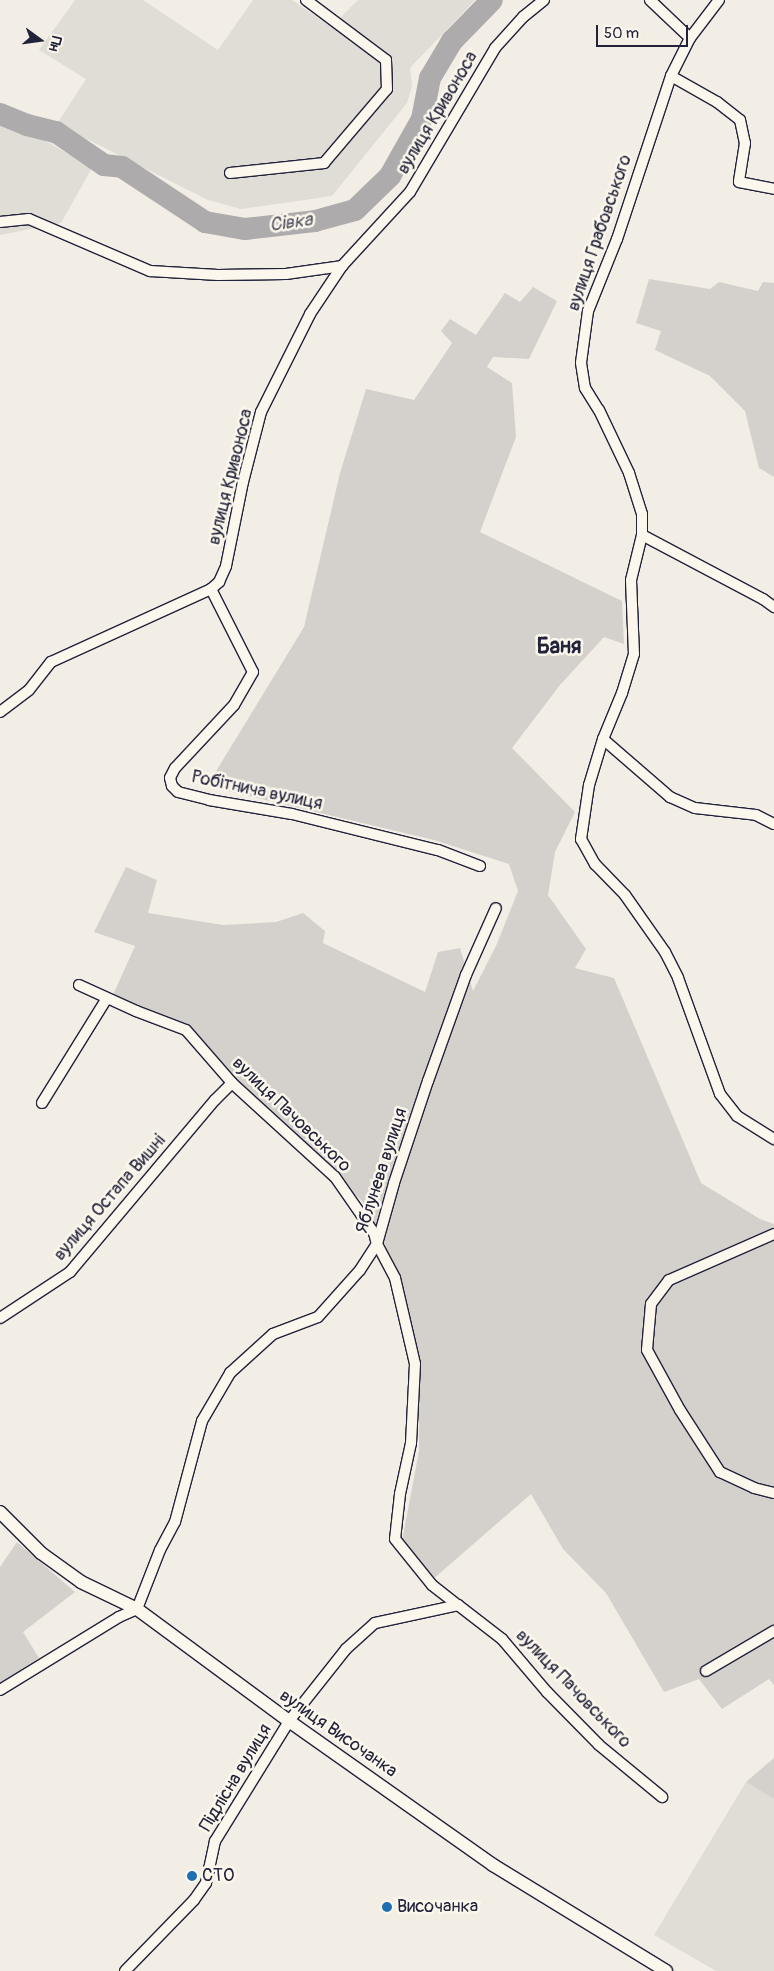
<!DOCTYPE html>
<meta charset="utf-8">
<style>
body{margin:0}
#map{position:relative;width:774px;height:1971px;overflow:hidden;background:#f2eee5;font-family:Pangolin,sans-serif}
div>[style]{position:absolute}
.built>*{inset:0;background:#e0dcd6}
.green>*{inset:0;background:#d4d1cc}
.river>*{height:22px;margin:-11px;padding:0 11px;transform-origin:11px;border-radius:11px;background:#aeabad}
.roads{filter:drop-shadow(1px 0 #22223b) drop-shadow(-1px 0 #22223b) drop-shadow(0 1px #22223b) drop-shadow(0 -1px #22223b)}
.minor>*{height:10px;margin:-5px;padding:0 5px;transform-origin:5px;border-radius:5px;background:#fbf7ec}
.tertiary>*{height:12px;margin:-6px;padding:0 6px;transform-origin:6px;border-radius:6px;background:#fbf7ec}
.dots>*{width:14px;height:14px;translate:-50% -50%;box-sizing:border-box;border:2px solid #fbf7ec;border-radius:50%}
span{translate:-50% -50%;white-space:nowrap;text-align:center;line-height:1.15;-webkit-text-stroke:5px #fbf7ec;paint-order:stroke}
.street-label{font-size:18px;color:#22223b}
.poi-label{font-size:18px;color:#22223b}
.left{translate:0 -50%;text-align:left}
.water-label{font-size:19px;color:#535263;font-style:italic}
.district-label{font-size:22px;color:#22223b;font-weight:700}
.north{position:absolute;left:15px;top:15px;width:50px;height:50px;-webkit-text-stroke:4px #fbf7ec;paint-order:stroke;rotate:104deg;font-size:14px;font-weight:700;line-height:20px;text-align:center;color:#22223b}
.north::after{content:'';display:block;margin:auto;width:18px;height:22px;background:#22223b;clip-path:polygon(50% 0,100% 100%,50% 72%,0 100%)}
.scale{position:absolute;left:596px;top:25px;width:92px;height:22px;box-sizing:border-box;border:2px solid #22223b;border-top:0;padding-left:6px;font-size:15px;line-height:18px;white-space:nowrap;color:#22223b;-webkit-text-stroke:4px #fbf7ec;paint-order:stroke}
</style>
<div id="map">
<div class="built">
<i style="clip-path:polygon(75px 0,143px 0,218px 50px,253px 0,292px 0,331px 27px,358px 0,475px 0,410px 68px,412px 86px,407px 103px,332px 196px,241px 209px,208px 200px,57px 124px,86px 79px,39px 50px)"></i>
<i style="clip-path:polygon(0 122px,29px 131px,92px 168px,61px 223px,0 235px)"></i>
<i style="clip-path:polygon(746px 1782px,774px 1799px,774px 1971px,716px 1971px,654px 1935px)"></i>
</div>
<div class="green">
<i style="clip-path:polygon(649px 279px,710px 289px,719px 282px,758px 291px,763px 282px,774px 283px,774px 477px,759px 468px,745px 411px,710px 376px,655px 350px,661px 331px,636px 323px)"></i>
<i style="clip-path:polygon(533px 287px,557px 301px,529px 359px,493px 357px,487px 367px,512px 383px,516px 437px,480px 532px,622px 601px,624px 644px,604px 637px,560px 685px,512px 748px,575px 812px,555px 852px,548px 895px,586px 949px,575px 968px,614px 978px,701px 1183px,760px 1219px,774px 1224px,774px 1685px,769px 1679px,722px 1709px,699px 1679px,664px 1692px,606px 1593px,563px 1549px,531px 1494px,432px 1580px,402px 1541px,419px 1451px,419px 1364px,386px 1247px,362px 1201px,242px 1084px,187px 1025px,113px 995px,135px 946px,94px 932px,126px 867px,157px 880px,148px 913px,223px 925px,276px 922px,303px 913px,325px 931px,323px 943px,425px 992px,438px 952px,460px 948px,473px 991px,496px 946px,518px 891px,509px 864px,434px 840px,207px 786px,304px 627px,340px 473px,366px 389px,414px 400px,452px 343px,441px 331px,450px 319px,476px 335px,505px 293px,520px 302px)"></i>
<i style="clip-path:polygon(17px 1542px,75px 1592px,23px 1632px,39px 1658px,0 1683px,0 1567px)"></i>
<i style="clip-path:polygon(774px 1758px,774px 1799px,746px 1782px)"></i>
</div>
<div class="river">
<i style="left:0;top:114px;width:29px;rotate:22deg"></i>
<i style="left:27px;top:125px;width:30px;rotate:14deg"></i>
<i style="left:56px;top:132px;width:58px;rotate:34.5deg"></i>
<i style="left:104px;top:165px;width:18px;rotate:6deg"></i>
<i style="left:122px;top:167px;width:100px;rotate:33.5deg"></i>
<i style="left:205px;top:222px;width:41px;rotate:9.9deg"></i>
<i style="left:245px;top:229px;width:70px;rotate:-6.5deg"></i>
<i style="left:315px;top:221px;width:41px;rotate:-15.4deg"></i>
<i style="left:355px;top:210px;width:49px;rotate:-44.2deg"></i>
<i style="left:390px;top:176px;width:65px;rotate:-60.7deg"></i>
<i style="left:422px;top:119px;width:42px;rotate:-79deg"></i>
<i style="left:430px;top:78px;width:43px;rotate:-59.3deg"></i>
<i style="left:452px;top:41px;width:57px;rotate:-45.7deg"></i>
</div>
<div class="roads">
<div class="minor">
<i style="left:650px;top:0;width:55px;rotate:43.5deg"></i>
<i style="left:719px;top:0;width:48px;rotate:127.3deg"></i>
<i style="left:690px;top:38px;width:42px;rotate:116.6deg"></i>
<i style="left:671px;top:76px;width:172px;rotate:108.3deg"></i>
<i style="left:617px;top:239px;width:78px;rotate:111.9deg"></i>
<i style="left:588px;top:311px;width:52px;rotate:97.7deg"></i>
<i style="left:581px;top:363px;width:25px;rotate:81deg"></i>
<i style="left:585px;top:388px;width:26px;rotate:58deg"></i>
<i style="left:599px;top:410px;width:70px;rotate:64.5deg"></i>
<i style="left:629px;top:473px;width:43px;rotate:72.4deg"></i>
<i style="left:642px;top:514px;width:21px;rotate:90deg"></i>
<i style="left:642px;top:535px;width:46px;rotate:103.7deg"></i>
<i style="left:631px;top:580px;width:74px;rotate:87.7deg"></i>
<i style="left:634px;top:654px;width:41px;rotate:107.1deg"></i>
<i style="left:622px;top:693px;width:50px;rotate:112.4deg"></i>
<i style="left:603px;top:739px;width:48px;rotate:106.9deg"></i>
<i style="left:589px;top:785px;width:55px;rotate:98.4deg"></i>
<i style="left:581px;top:839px;width:29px;rotate:61deg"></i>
<i style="left:595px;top:864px;width:43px;rotate:45.9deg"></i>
<i style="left:625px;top:895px;width:70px;rotate:54.9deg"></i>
<i style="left:665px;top:952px;width:29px;rotate:63deg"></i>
<i style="left:678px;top:978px;width:123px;rotate:70.1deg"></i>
<i style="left:720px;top:1094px;width:28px;rotate:52deg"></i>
<i style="left:737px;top:1116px;width:44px;rotate:31.9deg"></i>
<i style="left:671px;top:76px;width:53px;rotate:29.5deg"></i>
<i style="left:717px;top:102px;width:29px;rotate:38deg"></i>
<i style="left:740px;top:120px;width:24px;rotate:78deg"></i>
<i style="left:745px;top:143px;width:39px;rotate:99deg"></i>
<i style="left:739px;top:182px;width:36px;rotate:11deg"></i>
<i style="left:230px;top:173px;width:95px;rotate:-6.1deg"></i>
<i style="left:324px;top:163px;width:97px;rotate:-49.6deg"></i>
<i style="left:387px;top:89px;width:29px;rotate:-92deg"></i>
<i style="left:386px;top:60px;width:100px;rotate:-143.1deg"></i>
<i style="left:0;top:222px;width:29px;rotate:-6deg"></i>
<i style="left:29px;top:219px;width:132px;rotate:23.3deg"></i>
<i style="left:150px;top:271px;width:68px;rotate:3.4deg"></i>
<i style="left:218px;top:275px;width:68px;rotate:-0.8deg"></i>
<i style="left:286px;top:274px;width:57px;rotate:-8.1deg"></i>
<i style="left:642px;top:535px;width:137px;rotate:27.9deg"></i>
<i style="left:763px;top:599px;width:14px;rotate:36deg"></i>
<i style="left:211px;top:589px;width:93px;rotate:63.2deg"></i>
<i style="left:253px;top:672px;width:38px;rotate:120deg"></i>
<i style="left:234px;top:705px;width:86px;rotate:133.1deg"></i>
<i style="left:175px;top:768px;width:11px;rotate:117deg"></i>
<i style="left:170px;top:778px;width:8px;rotate:76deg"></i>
<i style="left:172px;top:786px;width:8px;rotate:45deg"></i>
<i style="left:178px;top:792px;width:32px;rotate:14deg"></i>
<i style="left:209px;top:800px;width:84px;rotate:9.6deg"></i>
<i style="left:292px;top:814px;width:150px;rotate:13.9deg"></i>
<i style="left:438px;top:850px;width:45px;rotate:20.9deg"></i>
<i style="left:0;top:712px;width:36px;rotate:-37deg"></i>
<i style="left:29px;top:690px;width:36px;rotate:-52deg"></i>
<i style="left:51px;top:662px;width:176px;rotate:-24.5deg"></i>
<i style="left:211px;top:589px;width:11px;rotate:-41deg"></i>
<i style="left:219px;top:582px;width:17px;rotate:-66deg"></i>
<i style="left:226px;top:566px;width:86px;rotate:-78.6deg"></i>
<i style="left:243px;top:482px;width:72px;rotate:-75.6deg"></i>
<i style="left:261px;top:412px;width:110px;rotate:-63.4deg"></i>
<i style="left:310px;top:314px;width:58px;rotate:-56.3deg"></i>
<i style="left:342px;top:266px;width:100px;rotate:-47.4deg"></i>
<i style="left:410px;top:192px;width:167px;rotate:-59.4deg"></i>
<i style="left:495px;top:48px;width:42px;rotate:-47.9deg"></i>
<i style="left:523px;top:17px;width:27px;rotate:-39deg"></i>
<i style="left:603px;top:739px;width:89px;rotate:40.9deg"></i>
<i style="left:670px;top:797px;width:27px;rotate:24deg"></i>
<i style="left:695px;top:808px;width:61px;rotate:6.5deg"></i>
<i style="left:756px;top:815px;width:20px;rotate:27deg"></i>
<i style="left:79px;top:985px;width:63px;rotate:24.5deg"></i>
<i style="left:136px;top:1011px;width:53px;rotate:20.8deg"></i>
<i style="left:186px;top:1030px;width:70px;rotate:49deg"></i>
<i style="left:232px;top:1083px;width:139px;rotate:42.4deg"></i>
<i style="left:335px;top:1177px;width:68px;rotate:55.1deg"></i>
<i style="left:374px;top:1233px;width:11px;rotate:75deg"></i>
<i style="left:377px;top:1244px;width:38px;rotate:62deg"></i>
<i style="left:395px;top:1278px;width:88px;rotate:76.9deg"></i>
<i style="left:415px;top:1364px;width:79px;rotate:92.9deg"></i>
<i style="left:411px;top:1443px;width:52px;rotate:102.2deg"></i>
<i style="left:400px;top:1494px;width:45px;rotate:96.3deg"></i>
<i style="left:395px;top:1539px;width:59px;rotate:51.2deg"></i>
<i style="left:432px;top:1585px;width:33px;rotate:38deg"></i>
<i style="left:42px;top:1103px;width:123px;rotate:-58.2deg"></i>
<i style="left:774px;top:1234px;width:115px;rotate:156.3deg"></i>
<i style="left:669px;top:1280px;width:30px;rotate:127deg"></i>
<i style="left:651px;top:1304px;width:46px;rotate:95deg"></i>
<i style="left:647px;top:1350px;width:68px;rotate:61.2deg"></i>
<i style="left:680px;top:1410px;width:74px;rotate:57.2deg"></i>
<i style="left:720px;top:1472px;width:38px;rotate:25deg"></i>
<i style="left:754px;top:1488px;width:21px;rotate:14deg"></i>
<i style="left:0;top:1318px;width:84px;rotate:-33.3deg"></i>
<i style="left:70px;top:1272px;width:225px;rotate:-49.9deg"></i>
<i style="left:215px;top:1100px;width:24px;rotate:-45deg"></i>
<i style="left:706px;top:1671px;width:79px;rotate:-30.5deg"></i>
<i style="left:0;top:1690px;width:140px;rotate:-31.5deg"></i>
<i style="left:119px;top:1617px;width:20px;rotate:-24deg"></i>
<i style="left:137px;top:1609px;width:63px;rotate:-68.7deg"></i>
<i style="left:160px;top:1550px;width:32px;rotate:-62deg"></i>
<i style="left:175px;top:1522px;width:105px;rotate:-75deg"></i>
<i style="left:202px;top:1421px;width:56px;rotate:-59.7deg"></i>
<i style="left:230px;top:1373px;width:58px;rotate:-42.2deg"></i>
<i style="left:273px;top:1334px;width:48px;rotate:-20.7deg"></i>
<i style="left:318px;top:1317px;width:63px;rotate:-48.2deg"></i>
<i style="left:360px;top:1270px;width:31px;rotate:-57deg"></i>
<i style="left:377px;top:1244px;width:63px;rotate:-74.4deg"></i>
<i style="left:394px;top:1183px;width:108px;rotate:-71.6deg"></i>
<i style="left:428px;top:1081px;width:113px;rotate:-70.3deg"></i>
<i style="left:466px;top:975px;width:73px;rotate:-65.9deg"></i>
<i style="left:125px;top:1971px;width:99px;rotate:-45.8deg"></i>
<i style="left:194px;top:1900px;width:21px;rotate:-55deg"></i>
<i style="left:206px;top:1883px;width:43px;rotate:-77.9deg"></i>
<i style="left:215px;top:1841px;width:141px;rotate:-58.3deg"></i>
<i style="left:289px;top:1721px;width:92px;rotate:-51.6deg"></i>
<i style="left:346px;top:1649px;width:39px;rotate:-42deg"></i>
<i style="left:375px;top:1623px;width:85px;rotate:-12.2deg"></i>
<i style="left:458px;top:1605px;width:56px;rotate:37.7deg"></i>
<i style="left:502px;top:1639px;width:70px;rotate:49.7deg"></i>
<i style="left:547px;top:1692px;width:74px;rotate:45.5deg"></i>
<i style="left:599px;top:1745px;width:82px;rotate:39.5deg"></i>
</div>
<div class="tertiary">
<i style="left:0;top:1512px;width:58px;rotate:45deg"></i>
<i style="left:41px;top:1553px;width:49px;rotate:35.9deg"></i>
<i style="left:81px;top:1582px;width:62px;rotate:25.7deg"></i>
<i style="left:137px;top:1609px;width:189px;rotate:36.4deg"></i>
<i style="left:289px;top:1721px;width:250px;rotate:35.2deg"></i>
<i style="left:493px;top:1865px;width:203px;rotate:31.5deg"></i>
</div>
</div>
<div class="dots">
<i style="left:192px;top:1876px;background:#1f6fb2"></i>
<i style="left:387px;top:1907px;background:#1f6fb2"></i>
</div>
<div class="street-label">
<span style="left:438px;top:113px;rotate:-59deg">вулиця Кривоноса</span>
<span style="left:600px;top:233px;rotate:-71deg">вулиця Грабовського</span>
<span style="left:231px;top:477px;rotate:-76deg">вулиця Кривоноса</span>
<span style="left:257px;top:791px;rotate:12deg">Робітнича вулиця</span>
<span style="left:291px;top:1115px;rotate:44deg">вулиця Пачовського</span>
<span style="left:382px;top:1171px;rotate:-72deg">Яблунева вулиця</span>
<span style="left:110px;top:1198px;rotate:-49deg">вулиця Остапа Вишні</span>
<span style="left:573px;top:1689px;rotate:46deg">вулиця Пачовського</span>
<span style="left:338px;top:1734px;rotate:35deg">вулиця Височанка</span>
<span style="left:236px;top:1778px;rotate:-59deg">Підлісна вулиця</span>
</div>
<div class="poi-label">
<span class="left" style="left:202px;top:1876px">СТО</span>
<span class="left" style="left:397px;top:1907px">Височанка</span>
</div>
<div class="water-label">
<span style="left:291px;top:223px;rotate:-8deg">Сівка</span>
</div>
<div class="district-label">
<span style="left:559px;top:647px">Баня</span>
</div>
<div class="north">Пн</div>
<div class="scale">50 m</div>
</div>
